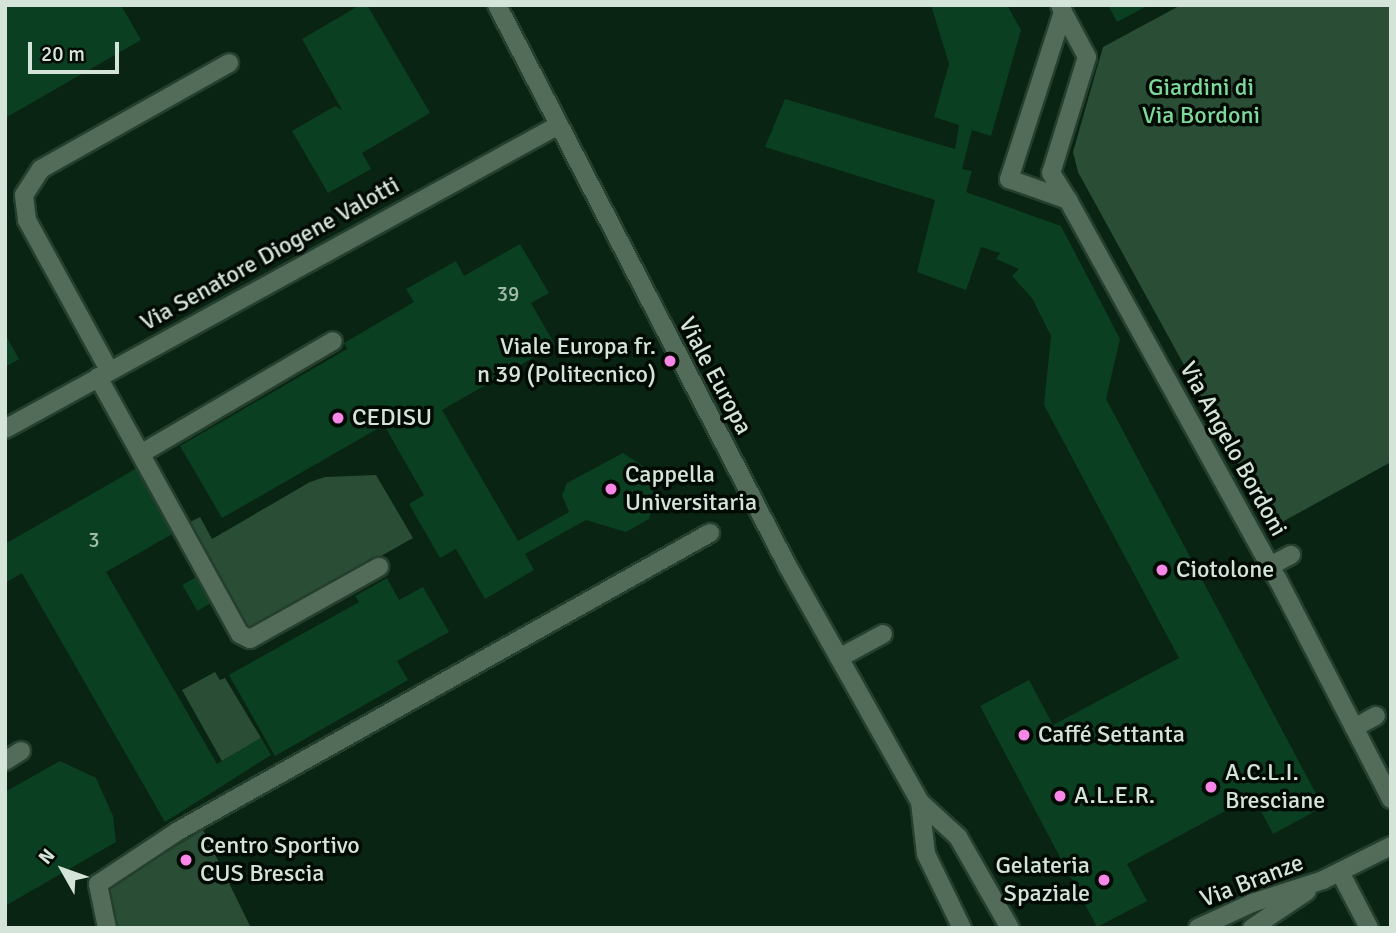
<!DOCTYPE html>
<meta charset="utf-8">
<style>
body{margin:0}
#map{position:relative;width:1396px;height:933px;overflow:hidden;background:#092413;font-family:Signika,sans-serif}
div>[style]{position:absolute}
.green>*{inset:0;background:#2a4e35}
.building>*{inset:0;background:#0a3f21;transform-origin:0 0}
.roads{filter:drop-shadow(2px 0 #253f2f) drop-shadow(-2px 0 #253f2f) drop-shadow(0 2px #253f2f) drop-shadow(0 -2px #253f2f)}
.minor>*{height:18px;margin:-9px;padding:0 9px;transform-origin:9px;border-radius:9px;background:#526c59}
.dots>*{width:19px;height:19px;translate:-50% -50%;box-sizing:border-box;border:4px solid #020a04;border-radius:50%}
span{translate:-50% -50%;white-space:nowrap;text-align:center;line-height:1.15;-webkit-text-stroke:7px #020a04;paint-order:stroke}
.number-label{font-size:21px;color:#a2bbaa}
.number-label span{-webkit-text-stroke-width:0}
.park-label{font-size:24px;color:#7ed99c}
.street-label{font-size:24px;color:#d4e4d8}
.poi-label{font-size:24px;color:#d4e4d8}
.right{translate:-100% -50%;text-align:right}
.left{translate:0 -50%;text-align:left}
.frame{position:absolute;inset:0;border:7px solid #d4e4d8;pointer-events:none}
.north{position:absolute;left:28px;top:835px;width:70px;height:70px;-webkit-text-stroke:5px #020a04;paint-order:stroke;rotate:310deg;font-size:19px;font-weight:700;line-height:28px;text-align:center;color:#d4e4d8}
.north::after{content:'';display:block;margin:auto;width:24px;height:32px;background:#d4e4d8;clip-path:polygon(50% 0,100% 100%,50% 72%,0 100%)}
.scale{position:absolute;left:28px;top:42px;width:91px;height:32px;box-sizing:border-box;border:4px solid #d4e4d8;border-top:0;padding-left:9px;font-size:21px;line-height:24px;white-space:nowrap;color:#d4e4d8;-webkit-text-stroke:5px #020a04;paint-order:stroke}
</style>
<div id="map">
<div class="green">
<i style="clip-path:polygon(1181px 5px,1391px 5px,1391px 462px,1273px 527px,1078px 172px,1073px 152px,1103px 47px)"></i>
<i style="clip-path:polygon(376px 475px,413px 538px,248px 631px,188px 523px,200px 517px,212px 539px,310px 482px,325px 477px)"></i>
<i style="clip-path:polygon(215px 672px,220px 680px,225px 678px,261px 738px,222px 761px,182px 690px)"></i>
<i style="clip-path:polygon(203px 830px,251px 928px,114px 928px,106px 889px)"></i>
</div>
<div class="building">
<i style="clip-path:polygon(5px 5px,121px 5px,141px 40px,7px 117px)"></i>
<i style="clip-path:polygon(360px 5px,367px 5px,430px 113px,362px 153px,371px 169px,328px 193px,292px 131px,335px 106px,342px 110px,302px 39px)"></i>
<i style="clip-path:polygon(931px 5px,1007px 5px,1021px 30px,991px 136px,972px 130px,962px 169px,972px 171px,966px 192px,1061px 226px,1120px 339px,1106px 399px,1323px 807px,1273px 834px,1253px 796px,1127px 864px,1147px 901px,1097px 927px,980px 706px,1029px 680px,1053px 725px,1179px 658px,1044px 405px,1051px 336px,1032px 298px,1012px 276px,1019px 269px,996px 259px,1000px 253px,981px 247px,966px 290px,917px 272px,935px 200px,765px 147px,785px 99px,955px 149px,959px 125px,934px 117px,949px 64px)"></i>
<i style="clip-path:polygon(1108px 5px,1149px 5px,1117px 22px)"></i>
<i style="clip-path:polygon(520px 244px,549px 293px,531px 303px,555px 345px,442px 410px,518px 541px,569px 512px,562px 495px,567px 483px,623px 453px,661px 478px,649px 519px,626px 532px,586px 520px,525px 554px,534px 570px,485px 599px,456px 549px,440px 558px,409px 504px,424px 495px,384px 425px,222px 518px,180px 446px,347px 349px,344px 343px,414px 302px,406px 289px,456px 261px,464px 276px)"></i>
<i style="clip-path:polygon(5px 334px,19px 359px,5px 367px)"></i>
<i style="clip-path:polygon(137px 468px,174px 533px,106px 572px,217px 764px,261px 738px,271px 755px,165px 822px,22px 573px,5px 583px,5px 544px)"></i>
<i style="left:198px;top:576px;width:30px;height:18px;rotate:60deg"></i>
<i style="clip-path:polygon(387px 578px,399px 600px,423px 587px,449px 632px,397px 661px,408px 680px,275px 756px,229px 675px,359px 602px,355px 596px)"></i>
<i style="clip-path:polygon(60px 761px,96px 778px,113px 816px,116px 842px,5px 906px,5px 792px)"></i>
</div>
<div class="roads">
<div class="minor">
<i style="left:497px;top:5px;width:631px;rotate:62.62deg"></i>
<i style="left:787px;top:565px;width:272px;rotate:60.7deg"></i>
<i style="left:920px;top:802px;width:52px;rotate:42.6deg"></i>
<i style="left:958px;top:837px;width:105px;rotate:60.3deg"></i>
<i style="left:1060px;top:5px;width:8px;rotate:67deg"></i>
<i style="left:1063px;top:12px;width:176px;rotate:107.9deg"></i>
<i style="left:1009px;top:179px;width:63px;rotate:19.6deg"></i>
<i style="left:1068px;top:200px;width:432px;rotate:61.1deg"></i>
<i style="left:1277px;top:578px;width:249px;rotate:62.7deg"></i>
<i style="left:1063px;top:12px;width:51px;rotate:61.9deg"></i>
<i style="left:1087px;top:57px;width:121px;rotate:107.2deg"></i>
<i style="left:1051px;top:173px;width:32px;rotate:58deg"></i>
<i style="left:109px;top:370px;width:171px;rotate:-118.7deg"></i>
<i style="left:27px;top:220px;width:25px;rotate:-97deg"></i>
<i style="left:24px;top:195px;width:31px;rotate:-57deg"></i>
<i style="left:41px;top:169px;width:216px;rotate:-29.4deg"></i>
<i style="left:98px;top:377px;width:294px;rotate:61.1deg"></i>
<i style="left:240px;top:634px;width:11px;rotate:27deg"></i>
<i style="left:250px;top:639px;width:148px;rotate:-29.2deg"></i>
<i style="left:5px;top:429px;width:632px;rotate:-28.76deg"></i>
<i style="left:142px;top:453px;width:221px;rotate:-30.4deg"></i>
<i style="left:1270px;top:566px;width:24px;rotate:-28deg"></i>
<i style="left:839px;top:658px;width:50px;rotate:-28.6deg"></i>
<i style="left:1354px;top:728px;width:25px;rotate:-29deg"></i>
<i style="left:5px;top:761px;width:19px;rotate:-32deg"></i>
<i style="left:920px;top:802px;width:52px;rotate:83.4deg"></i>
<i style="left:926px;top:854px;width:82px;rotate:64.1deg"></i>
<i style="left:1340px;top:872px;width:63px;rotate:62.6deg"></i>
<i style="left:107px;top:928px;width:45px;rotate:-101.6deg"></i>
<i style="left:98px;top:884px;width:96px;rotate:-33.5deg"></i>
<i style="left:178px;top:831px;width:610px;rotate:-29.26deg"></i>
<i style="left:1198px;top:928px;width:60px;rotate:-24.8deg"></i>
<i style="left:1252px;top:903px;width:75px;rotate:-17.9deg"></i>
<i style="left:1323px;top:880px;width:76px;rotate:-26.6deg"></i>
<i style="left:1252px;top:928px;width:66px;rotate:-33.9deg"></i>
</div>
</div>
<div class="dots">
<i style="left:670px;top:361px;background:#f987e8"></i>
<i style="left:338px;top:418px;background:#f987e8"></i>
<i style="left:611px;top:489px;background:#f987e8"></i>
<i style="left:1162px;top:570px;background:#f987e8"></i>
<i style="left:1024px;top:735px;background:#f987e8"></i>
<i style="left:1211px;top:787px;background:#f987e8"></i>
<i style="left:1060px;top:796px;background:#f987e8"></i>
<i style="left:186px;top:860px;background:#f987e8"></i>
<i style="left:1104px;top:880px;background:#f987e8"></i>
</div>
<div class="number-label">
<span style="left:508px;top:294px">39</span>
<span style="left:94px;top:540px">3</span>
</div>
<div class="park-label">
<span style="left:1201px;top:102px">Giardini di<br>Via Bordoni</span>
</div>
<div class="street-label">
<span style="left:270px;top:254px;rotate:-29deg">Via Senatore Diogene Valotti</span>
<span style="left:715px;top:376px;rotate:62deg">Viale Europa</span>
<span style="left:1233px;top:449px;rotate:61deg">Via Angelo Bordoni</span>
<span style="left:1252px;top:881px;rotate:-21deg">Via Branze</span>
</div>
<div class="poi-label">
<span class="right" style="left:656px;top:361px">Viale Europa fr.<br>n 39 (Politecnico)</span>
<span class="left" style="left:352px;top:418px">CEDISU</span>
<span class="left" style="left:625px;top:489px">Cappella<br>Universitaria</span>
<span class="left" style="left:1176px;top:570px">Ciotolone</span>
<span class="left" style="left:1038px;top:735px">Caffé Settanta</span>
<span class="left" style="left:1225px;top:787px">A.C.L.I.<br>Bresciane</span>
<span class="left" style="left:1074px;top:796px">A.L.E.R.</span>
<span class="left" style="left:200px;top:860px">Centro Sportivo<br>CUS Brescia</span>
<span class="right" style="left:1090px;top:880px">Gelateria<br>Spaziale</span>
</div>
<div class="frame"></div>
<div class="north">N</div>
<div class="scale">20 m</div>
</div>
